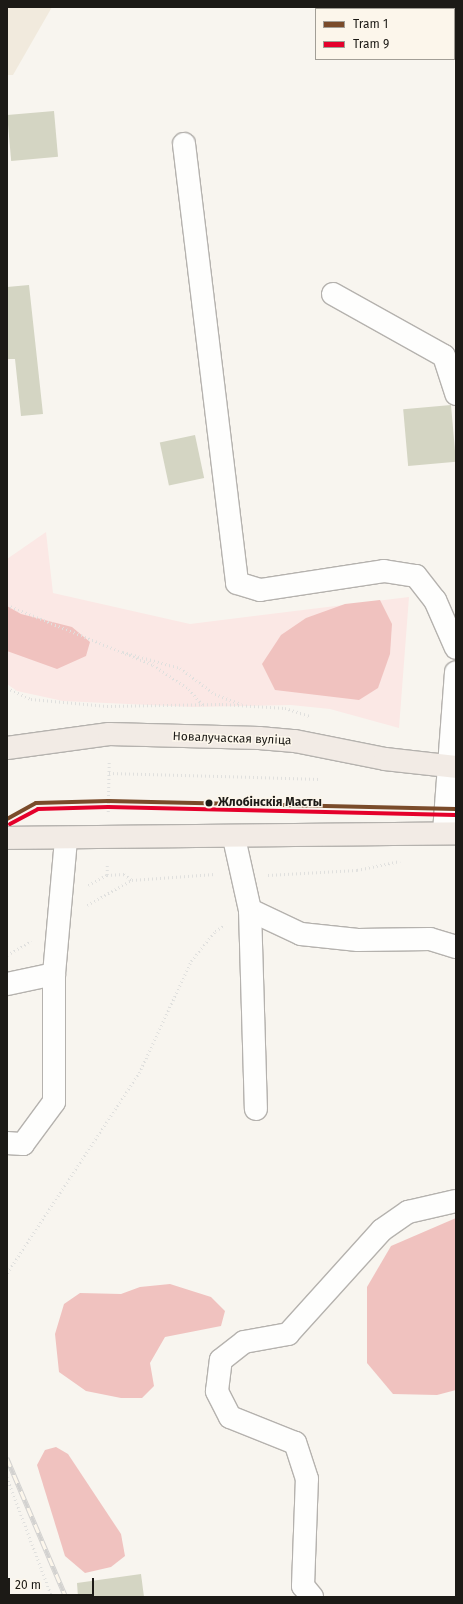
<!DOCTYPE html>
<meta charset="utf-8">
<style>
body{margin:0}
#map{position:relative;width:463px;height:1604px;overflow:hidden;background:#f8f5ef;font-family:"Fira Sans",sans-serif}
div>[style]{position:absolute}
.built>*{inset:0;background:#f1eadd}
.green>*{inset:0;background:#fbe8e5}
.forest>*{inset:0;background:#f0c2bf}
.building>*{inset:0;background:#d4d5c3;transform-origin:0 0}
.path>*{height:2.5px;margin-top:-1.25px;transform-origin:0;background:repeating-linear-gradient(90deg,#e0e0de 0 1px,transparent 0 4px)}
.roads{filter:drop-shadow(1px 0 #b5b2ae) drop-shadow(-1px 0 #b5b2ae) drop-shadow(0 1px #b5b2ae) drop-shadow(0 -1px #b5b2ae)}
.minor>*{height:22px;margin:-11px;padding:0 11px;transform-origin:11px;border-radius:11px;background:#fefefd}
.major>*{height:22px;margin:-11px;padding:0 11px;transform-origin:11px;border-radius:11px;background:#f2ebe5}
.rail>*{height:4.5px;margin-top:-2.25px;transform-origin:0;background:repeating-linear-gradient(90deg,#fcf6eb 0 9px,#d3d2d0 0 18px);box-sizing:border-box;border-block:1px solid #d3d2d0}
.tram-1>*{height:4px;margin:-2px;padding:0 2px;transform-origin:2px;border-radius:2px;background:#7a4b2a}
.tram-2>*{height:4px;margin:-2px;padding:0 2px;transform-origin:2px;border-radius:2px;background:#e4002b}
.dots>*{width:11px;height:11px;translate:-50% -50%;box-sizing:border-box;border:2px solid #fcf6eb;border-radius:50%}
span{translate:-50% -50%;white-space:nowrap;text-align:center;line-height:1.15;-webkit-text-stroke:3px #fcf6eb;paint-order:stroke}
.street-label{font-size:12px;color:#1c1a16}
.stop-label{font-size:12px;color:#1c1a16;font-weight:700}
.left{translate:0 -50%;text-align:left}
.frame{position:absolute;inset:0;border:8px solid #1c1a16;pointer-events:none}
.legend{position:absolute;left:315px;top:8px;width:140px;height:52px;box-sizing:border-box;background:#fcf6eb;border:1px solid #a29e96;margin:0;padding:5px 7px;list-style:none;font-size:12px;color:#1c1a16}
.legend li{display:flex;align-items:center;gap:8px;height:20px}
.legend b{width:20px;border:1px solid #a29e96}
.scale{position:absolute;left:8px;top:1578px;width:86px;height:18px;box-sizing:border-box;border:2px solid #1c1a16;border-top:0;padding-left:5px;font-size:12px;line-height:14px;white-space:nowrap;color:#1c1a16;-webkit-text-stroke:3px #fcf6eb;paint-order:stroke}
</style>
<div id="map">
<div class="built">
<i style="clip-path:polygon(7px 7px,52px 7px,13px 75px,7px 75px)"></i>
</div>
<div class="green">
<i style="clip-path:polygon(46px 532px,53px 593px,190px 624px,409px 597px,399px 728px,330px 709px,291px 705px,193px 707px,63px 701px,17px 691px,7px 684px,7px 559px)"></i>
</div>
<div class="forest">
<i style="clip-path:polygon(380px 600px,392px 624px,390px 654px,378px 688px,359px 700px,275px 690px,262px 664px,281px 635px,306px 618px,345px 604px)"></i>
<i style="clip-path:polygon(7px 606px,21px 614px,72px 627px,90px 642px,86px 656px,57px 669px,7px 651px)"></i>
<i style="clip-path:polygon(456px 1218px,456px 1390px,437px 1395px,393px 1394px,367px 1363px,367px 1287px,391px 1246px)"></i>
<i style="clip-path:polygon(170px 1284px,211px 1297px,225px 1311px,221px 1326px,165px 1337px,150px 1363px,154px 1386px,142px 1398px,121px 1398px,86px 1391px,59px 1372px,55px 1334px,64px 1304px,80px 1293px,121px 1294px,140px 1287px)"></i>
<i style="clip-path:polygon(56px 1447px,68px 1454px,121px 1534px,125px 1556px,111px 1567px,85px 1573px,65px 1556px,37px 1465px,45px 1450px)"></i>
</div>
<div class="building">
<i style="left:54px;top:111px;width:46px;height:47px;rotate:85deg"></i>
<i style="clip-path:polygon(29px 285px,43px 414px,21px 416px,15px 359px,7px 359px,7px 287px)"></i>
<i style="left:451px;top:405px;width:57px;height:48px;rotate:85deg"></i>
<i style="left:195px;top:435px;width:44px;height:36px;rotate:78deg"></i>
<i style="clip-path:polygon(141px 1574px,144px 1597px,78px 1597px,77px 1583px)"></i>
</div>
<div class="path">
<i style="left:7px;top:605px;width:158px;rotate:22.3deg"></i>
<i style="left:153px;top:665px;width:43px;rotate:33.7deg"></i>
<i style="left:189px;top:689px;width:21px;rotate:49deg"></i>
<i style="left:123px;top:652px;width:59px;rotate:15.7deg"></i>
<i style="left:180px;top:668px;width:44px;rotate:36.6deg"></i>
<i style="left:215px;top:694px;width:28px;rotate:21deg"></i>
<i style="left:7px;top:688px;width:26px;rotate:25deg"></i>
<i style="left:31px;top:699px;width:76px;rotate:5.3deg"></i>
<i style="left:107px;top:706px;width:115px;rotate:-1deg"></i>
<i style="left:222px;top:704px;width:63px;rotate:3.6deg"></i>
<i style="left:285px;top:708px;width:26px;rotate:18deg"></i>
<i style="left:109px;top:773px;width:211px;rotate:1.6deg"></i>
<i style="left:108px;top:812px;width:51px;rotate:-88.9deg"></i>
<i style="left:107px;top:875px;width:17px;rotate:-3deg"></i>
<i style="left:124px;top:874px;width:10px;rotate:37deg"></i>
<i style="left:268px;top:875px;width:89px;rotate:-3.2deg"></i>
<i style="left:357px;top:870px;width:44px;rotate:-11.8deg"></i>
<i style="left:88px;top:885px;width:21px;rotate:-28deg"></i>
<i style="left:107px;top:875px;width:12px;rotate:-90deg"></i>
<i style="left:87px;top:905px;width:51px;rotate:-29.1deg"></i>
<i style="left:132px;top:880px;width:83px;rotate:-4.1deg"></i>
<i style="left:7px;top:955px;width:28px;rotate:-30deg"></i>
<i style="left:7px;top:1273px;width:240px;rotate:-56.6deg"></i>
<i style="left:139px;top:1073px;width:123px;rotate:-65.1deg"></i>
<i style="left:191px;top:961px;width:38px;rotate:-51deg"></i>
<i style="left:215px;top:931px;width:12px;rotate:-31deg"></i>
<i style="left:7px;top:1477px;width:128px;rotate:69.4deg"></i>
</div>
<div class="roads">
<div class="minor">
<i style="left:184px;top:144px;width:442px;rotate:83.1deg"></i>
<i style="left:237px;top:583px;width:24px;rotate:17deg"></i>
<i style="left:260px;top:590px;width:125px;rotate:-8.7deg"></i>
<i style="left:384px;top:571px;width:32px;rotate:9deg"></i>
<i style="left:416px;top:576px;width:31px;rotate:52deg"></i>
<i style="left:435px;top:600px;width:52px;rotate:66.4deg"></i>
<i style="left:333px;top:294px;width:127px;rotate:29.2deg"></i>
<i style="left:444px;top:356px;width:40px;rotate:72deg"></i>
<i style="left:444px;top:832px;width:160px;rotate:-85.7deg"></i>
<i style="left:234px;top:838px;width:74px;rotate:77.5deg"></i>
<i style="left:250px;top:910px;width:199px;rotate:88.3deg"></i>
<i style="left:250px;top:910px;width:56px;rotate:25.2deg"></i>
<i style="left:301px;top:934px;width:57px;rotate:6deg"></i>
<i style="left:358px;top:940px;width:72px;rotate:-0.8deg"></i>
<i style="left:430px;top:939px;width:27px;rotate:17deg"></i>
<i style="left:7px;top:984px;width:48px;rotate:-12deg"></i>
<i style="left:7px;top:1143px;width:16px;rotate:4deg"></i>
<i style="left:23px;top:1144px;width:52px;rotate:-53.6deg"></i>
<i style="left:54px;top:1102px;width:128px;rotate:-90deg"></i>
<i style="left:54px;top:974px;width:136px;rotate:-84.9deg"></i>
<i style="left:312px;top:1597px;width:14px;rotate:-129deg"></i>
<i style="left:303px;top:1586px;width:107px;rotate:-87.9deg"></i>
<i style="left:307px;top:1479px;width:38px;rotate:-108deg"></i>
<i style="left:295px;top:1443px;width:70px;rotate:-158.2deg"></i>
<i style="left:230px;top:1417px;width:29px;rotate:-117deg"></i>
<i style="left:217px;top:1391px;width:31px;rotate:-83deg"></i>
<i style="left:221px;top:1360px;width:29px;rotate:-38deg"></i>
<i style="left:244px;top:1342px;width:45px;rotate:-10.3deg"></i>
<i style="left:288px;top:1334px;width:140px;rotate:-47.9deg"></i>
<i style="left:382px;top:1230px;width:32px;rotate:-35deg"></i>
<i style="left:408px;top:1212px;width:49px;rotate:-12.9deg"></i>
</div>
<div class="major">
<i style="left:7px;top:748px;width:103px;rotate:-7.8deg"></i>
<i style="left:109px;top:734px;width:150px;rotate:1.5deg"></i>
<i style="left:259px;top:738px;width:36px;rotate:5deg"></i>
<i style="left:295px;top:741px;width:92px;rotate:11.3deg"></i>
<i style="left:385px;top:759px;width:71px;rotate:6.4deg"></i>
<i style="left:7px;top:838px;width:449px;rotate:-0.6deg"></i>
</div>
</div>
<div class="rail">
<i style="left:7px;top:1458px;width:151px;rotate:67deg"></i>
</div>
<div class="tram-1">
<i style="left:7px;top:819px;width:33px;rotate:-29deg"></i>
<i style="left:36px;top:803px;width:72px;rotate:-1.6deg"></i>
<i style="left:108px;top:801px;width:348px;rotate:1.3deg"></i>
</div>
<div class="tram-2">
<i style="left:10px;top:824px;width:32px;rotate:-28deg"></i>
<i style="left:38px;top:809px;width:70px;rotate:-1.6deg"></i>
<i style="left:108px;top:807px;width:348px;rotate:1.3deg"></i>
</div>
<div class="dots">
<i style="left:209px;top:803px;background:#1c1a16"></i>
</div>
<div class="street-label">
<span style="left:232px;top:739px;rotate:2deg">Новалучаская вуліца</span>
</div>
<div class="stop-label">
<span class="left" style="left:218px;top:803px">Жлобінскія Масты</span>
</div>
<div class="frame"></div>
<ul class="legend">
<li><b style="height:5px;background:#7a4b2a"></b>Tram 1</li>
<li><b style="height:5px;background:#e4002b"></b>Tram 9</li>
</ul>
<div class="scale">20 m</div>
</div>
